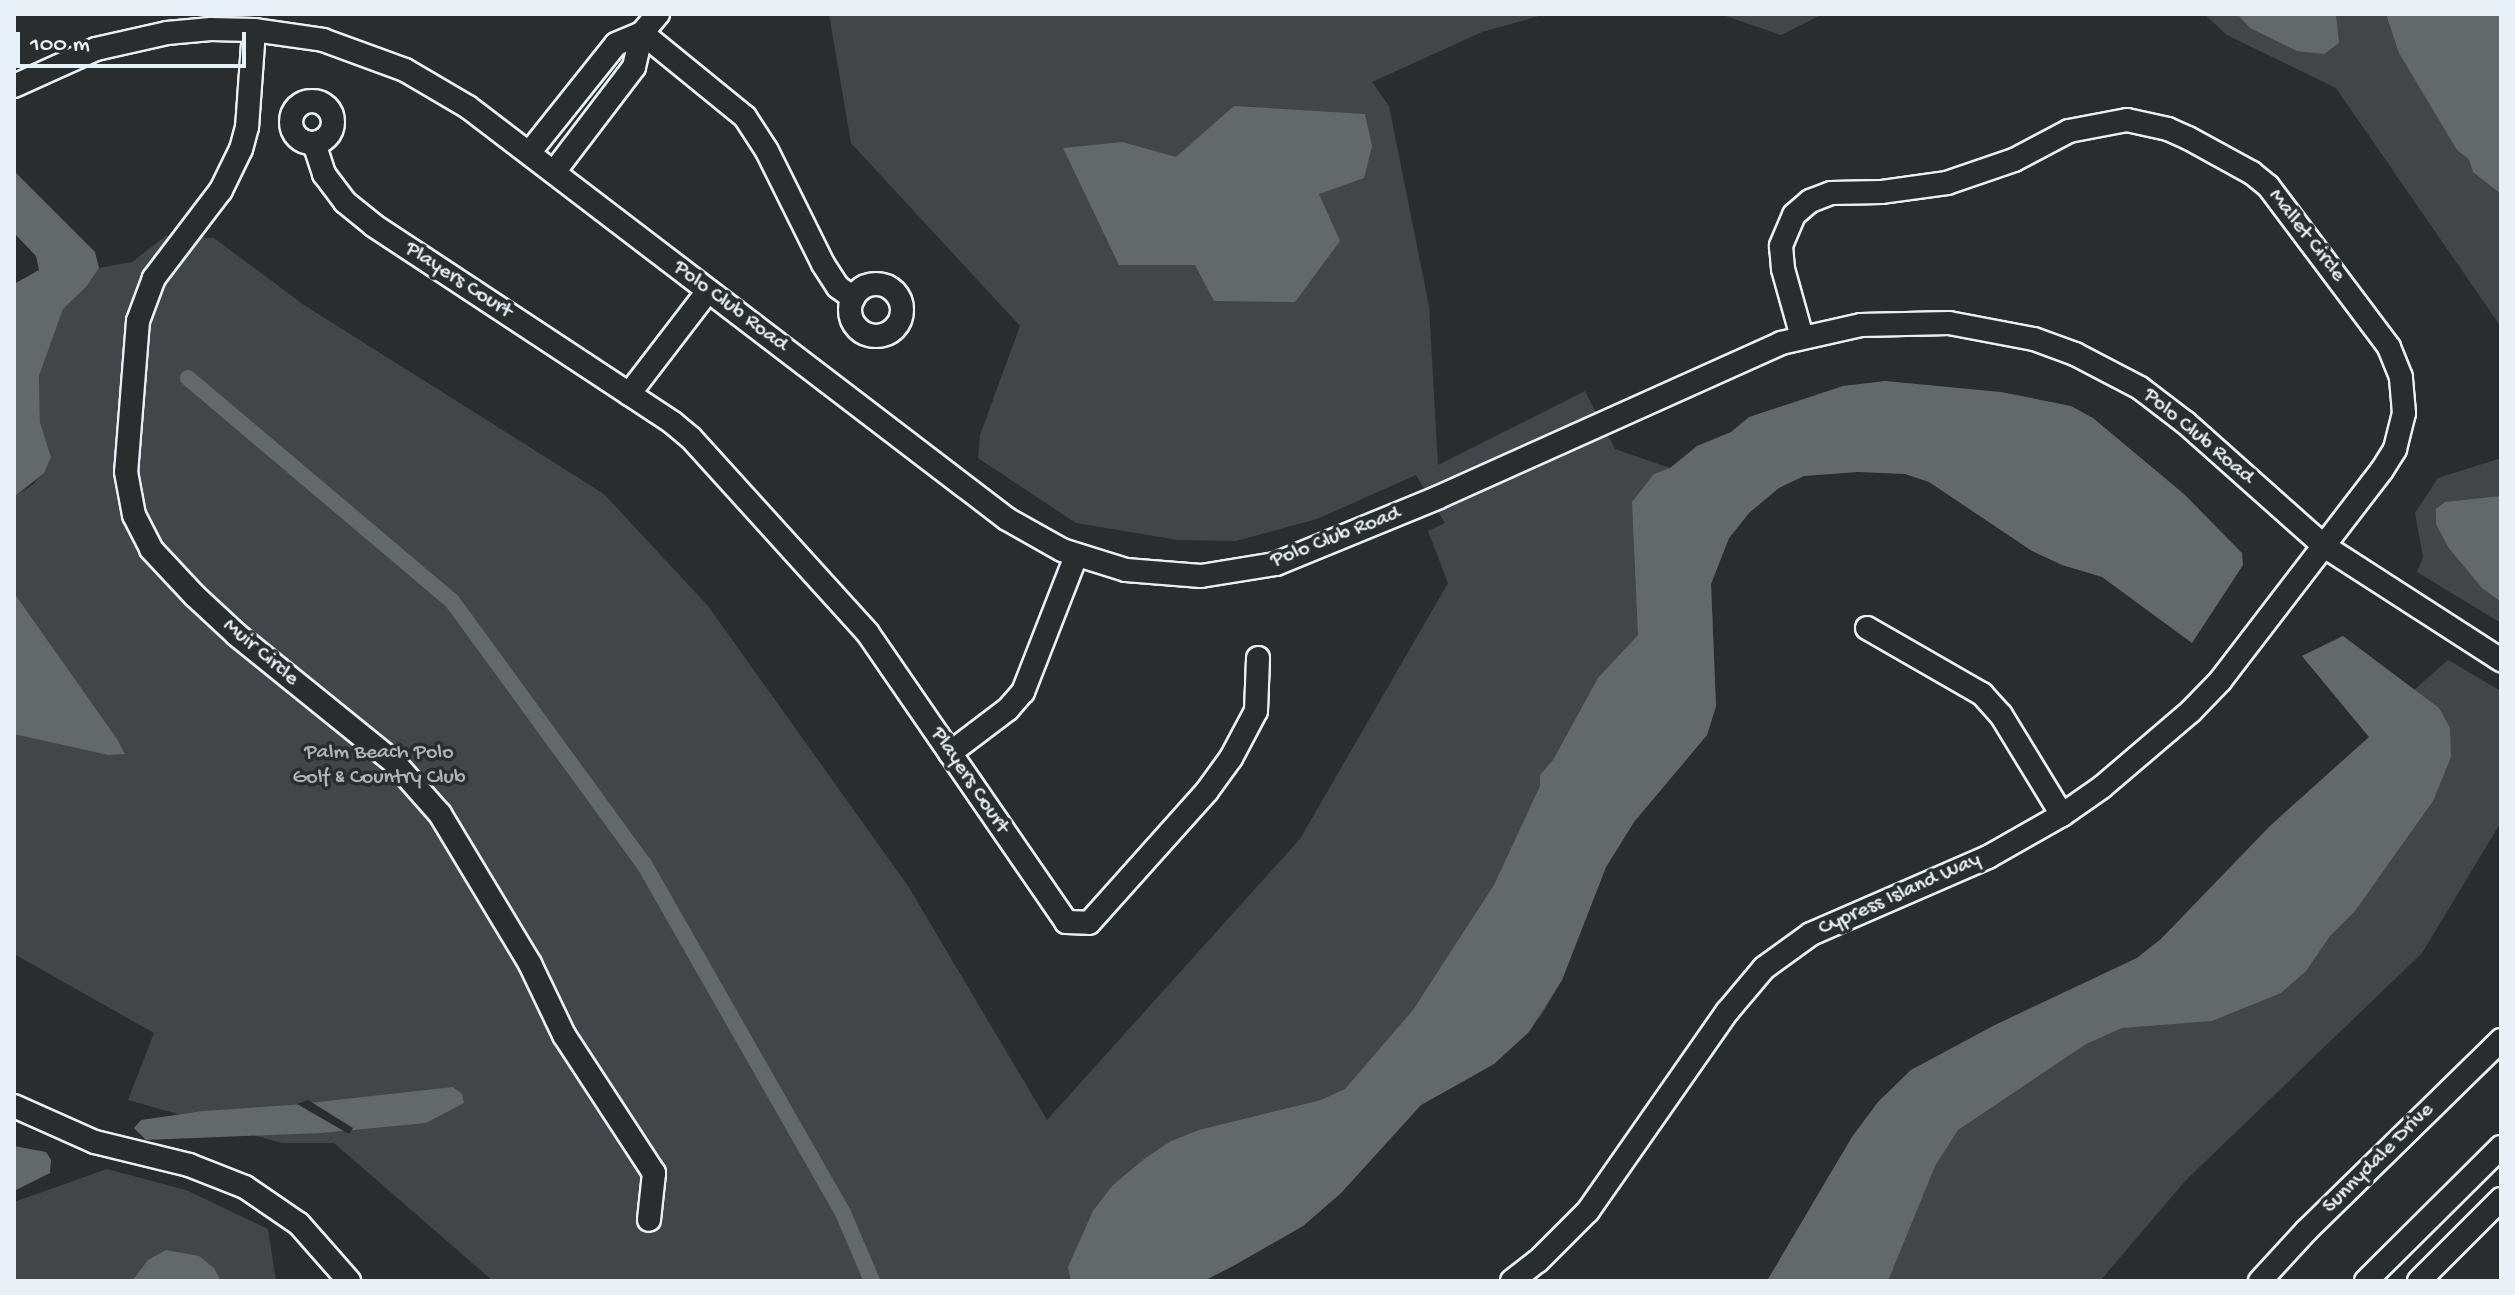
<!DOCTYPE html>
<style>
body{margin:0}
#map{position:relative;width:2515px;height:1295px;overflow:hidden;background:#2a2d2e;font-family:"Gochi Hand",sans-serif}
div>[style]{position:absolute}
.green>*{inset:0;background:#424648}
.water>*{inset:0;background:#63686b}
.pier>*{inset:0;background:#2a2d2e}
.canal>*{height:16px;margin:-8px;padding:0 8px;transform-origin:8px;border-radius:8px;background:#63686b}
.roads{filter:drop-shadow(2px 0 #e8f1f8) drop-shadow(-2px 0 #e8f1f8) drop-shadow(0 2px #e8f1f8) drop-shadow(0 -2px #e8f1f8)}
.minor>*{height:22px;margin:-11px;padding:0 11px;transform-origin:11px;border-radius:11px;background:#2a2d2e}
.minor>.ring{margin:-11px;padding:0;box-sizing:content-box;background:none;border:22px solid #2a2d2e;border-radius:50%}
span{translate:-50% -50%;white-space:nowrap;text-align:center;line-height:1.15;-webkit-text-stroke:7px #2a2d2e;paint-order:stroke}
.street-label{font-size:22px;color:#e8f1f8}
.park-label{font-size:22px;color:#aeb5ba}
.frame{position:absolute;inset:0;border:16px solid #e8f1f8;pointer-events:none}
.scale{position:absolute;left:16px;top:32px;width:230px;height:36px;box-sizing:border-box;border:4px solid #e8f1f8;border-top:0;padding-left:10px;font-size:24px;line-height:28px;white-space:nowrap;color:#e8f1f8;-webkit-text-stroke:6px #2a2d2e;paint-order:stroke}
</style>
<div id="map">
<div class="green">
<i style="clip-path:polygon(829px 14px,1546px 14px,1482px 32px,1372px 82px,1389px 106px,1429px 306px,1438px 465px,1585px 391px,1615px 449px,1670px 468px,1749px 513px,1729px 538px,1711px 584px,1716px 706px,1707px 735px,1634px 822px,1606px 867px,1562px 980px,1541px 1016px,1494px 1064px,1421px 1105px,1341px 1193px,1303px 1226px,1204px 1281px,493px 1281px,334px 1143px,282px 1143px,128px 1100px,154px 1033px,14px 954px,14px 497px,34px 484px,51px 457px,40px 422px,39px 376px,63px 309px,87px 286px,99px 268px,132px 262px,166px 236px,214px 238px,304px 305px,604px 494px,708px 606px,908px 886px,1047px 1120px,1300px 839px,1448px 583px,1428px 531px,1445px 523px,1416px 475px,1317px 519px,1236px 541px,1178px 540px,1076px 523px,978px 458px,980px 435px,1020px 326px,851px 143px)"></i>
<i style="clip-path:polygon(1720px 14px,1823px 14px,1781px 35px)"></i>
<i style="clip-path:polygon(2204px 14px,2501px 14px,2501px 327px,2336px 88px,2227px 35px)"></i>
<i style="clip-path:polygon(2501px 458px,2501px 623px,2417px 572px,2423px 557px,2415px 513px,2438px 478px)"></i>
<i style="clip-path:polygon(2343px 636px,2414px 690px,2448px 660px,2501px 691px,2501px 822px,2422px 953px,2186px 1180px,2100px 1281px,1767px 1281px,1852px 1137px,1878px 1102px,1911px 1070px,1995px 1025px,2137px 958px,2161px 939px,2270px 826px,2369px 737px,2302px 656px)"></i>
<i style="clip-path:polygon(107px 1169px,186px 1190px,268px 1229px,276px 1281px,14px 1281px,14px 1202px)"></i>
</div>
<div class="water">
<i style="clip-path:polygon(2237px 14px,2336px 14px,2339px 43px,2324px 54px,2297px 51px,2250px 28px)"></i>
<i style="clip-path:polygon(2386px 14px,2501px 14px,2501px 194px,2473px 172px,2469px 159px,2457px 150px,2399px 53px)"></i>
<i style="clip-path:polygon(1234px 106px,1365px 114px,1372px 146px,1364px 178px,1319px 194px,1340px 241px,1295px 302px,1214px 301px,1195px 265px,1119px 265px,1063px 148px,1122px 142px,1176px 157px)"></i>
<i style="clip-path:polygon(14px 171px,95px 252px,99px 268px,87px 286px,63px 309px,39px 376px,40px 422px,51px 457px,44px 473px,14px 497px,14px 284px,39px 270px,36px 256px,14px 233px)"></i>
<i style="clip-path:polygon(1885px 381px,2001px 392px,2071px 406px,2093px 418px,2184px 494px,2242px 553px,2243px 565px,2192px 643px,2102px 577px,2062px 565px,2032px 551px,1929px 482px,1905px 474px,1858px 472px,1804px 476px,1779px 488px,1749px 513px,1729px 538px,1711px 584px,1716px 706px,1707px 735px,1634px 822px,1606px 867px,1562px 980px,1529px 1032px,1494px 1064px,1421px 1105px,1341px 1193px,1303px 1226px,1235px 1265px,1204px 1281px,1071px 1281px,1068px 1267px,1093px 1211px,1112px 1186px,1144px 1159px,1171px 1141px,1199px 1130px,1321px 1100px,1345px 1089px,1413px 1010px,1494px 885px,1540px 786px,1540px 775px,1553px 760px,1598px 678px,1638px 635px,1632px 502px,1654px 474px,1670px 468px,1697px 446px,1731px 432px,1749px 417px,1843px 386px)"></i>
<i style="clip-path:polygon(2501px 496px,2501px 602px,2482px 588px,2448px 547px,2436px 524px,2436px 509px,2445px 502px)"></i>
<i style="clip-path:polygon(14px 593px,117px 739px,125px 754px,108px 755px,14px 734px)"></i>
<i style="clip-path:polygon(2343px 636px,2439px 708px,2450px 728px,2451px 757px,2433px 801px,2355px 911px,2330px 936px,2306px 971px,2281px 993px,2212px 1021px,2122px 1028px,2086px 1044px,1958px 1130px,1935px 1166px,1888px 1281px,1767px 1281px,1852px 1137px,1878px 1102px,1911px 1070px,1995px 1025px,2137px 958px,2161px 939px,2270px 826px,2369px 737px,2302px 656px)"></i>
<i style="clip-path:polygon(453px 1087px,462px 1094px,464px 1103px,426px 1123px,321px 1133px,146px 1140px,134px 1128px,141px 1120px,203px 1111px,291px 1105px)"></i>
<i style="clip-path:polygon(14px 1146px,46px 1152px,51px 1160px,50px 1173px,14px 1191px)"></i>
<i style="clip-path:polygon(166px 1250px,199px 1256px,214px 1268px,221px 1281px,132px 1281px,148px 1260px)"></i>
</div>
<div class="pier">
<i style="clip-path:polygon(308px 1100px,353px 1128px,349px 1134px,297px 1104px)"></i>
</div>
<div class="canal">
<i style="left:188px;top:378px;width:346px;rotate:40.2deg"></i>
<i style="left:452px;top:601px;width:326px;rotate:53.9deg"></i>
<i style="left:644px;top:864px;width:402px;rotate:60.3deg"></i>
<i style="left:843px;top:1213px;width:74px;rotate:66.9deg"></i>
</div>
<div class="roads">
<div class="minor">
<i style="left:254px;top:30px;width:97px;rotate:94.1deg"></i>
<i style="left:247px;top:127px;width:23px;rotate:105deg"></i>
<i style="left:241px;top:149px;width:46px;rotate:116deg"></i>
<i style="left:221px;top:190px;width:111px;rotate:127.3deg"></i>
<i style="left:154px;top:278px;width:46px;rotate:110.4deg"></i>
<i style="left:138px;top:321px;width:151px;rotate:94.5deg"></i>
<i style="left:126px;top:472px;width:44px;rotate:79.5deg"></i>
<i style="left:134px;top:515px;width:38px;rotate:63deg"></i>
<i style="left:151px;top:549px;width:64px;rotate:46.9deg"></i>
<i style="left:195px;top:596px;width:57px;rotate:42.9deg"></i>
<i style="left:237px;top:635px;width:202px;rotate:39deg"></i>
<i style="left:394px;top:762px;width:69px;rotate:48.5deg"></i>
<i style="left:440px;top:814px;width:175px;rotate:59deg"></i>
<i style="left:530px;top:964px;width:79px;rotate:64.4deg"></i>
<i style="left:564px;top:1035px;width:165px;rotate:56.9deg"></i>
<i style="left:654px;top:1173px;width:47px;rotate:96.1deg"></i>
<i style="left:642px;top:33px;width:133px;rotate:39.2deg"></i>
<i style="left:745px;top:117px;width:40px;rotate:57.1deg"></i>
<i style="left:767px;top:151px;width:126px;rotate:63.6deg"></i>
<i style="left:823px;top:264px;width:27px;rotate:57deg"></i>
<i style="left:838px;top:287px;width:19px;rotate:36deg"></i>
<i style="left:14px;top:86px;width:90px;rotate:-24.3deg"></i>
<i style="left:96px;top:49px;width:73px;rotate:-12.7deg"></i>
<i style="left:167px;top:33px;width:44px;rotate:-5.2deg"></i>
<i style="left:211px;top:29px;width:43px;rotate:1.3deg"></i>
<i style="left:254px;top:30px;width:70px;rotate:8.2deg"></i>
<i style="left:323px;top:40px;width:87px;rotate:20.1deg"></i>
<i style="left:405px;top:70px;width:73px;rotate:30.4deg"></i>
<i style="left:468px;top:107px;width:678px;rotate:37.39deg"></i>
<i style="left:1007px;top:519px;width:63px;rotate:29.4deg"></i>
<i style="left:1062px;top:550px;width:67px;rotate:17.4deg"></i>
<i style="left:1126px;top:570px;width:75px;rotate:4.6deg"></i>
<i style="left:1201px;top:576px;width:76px;rotate:-9.1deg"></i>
<i style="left:1276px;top:564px;width:176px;rotate:-22.3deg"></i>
<i style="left:1439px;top:497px;width:375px;rotate:-24.2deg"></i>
<i style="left:1781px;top:343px;width:82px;rotate:-12.7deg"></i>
<i style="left:1861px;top:325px;width:88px;rotate:-1.3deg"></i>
<i style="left:1949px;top:323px;width:86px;rotate:10.7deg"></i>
<i style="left:2034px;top:339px;width:44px;rotate:20.1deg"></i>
<i style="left:2075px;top:354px;width:73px;rotate:27.6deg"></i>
<i style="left:2140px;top:388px;width:58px;rotate:37.3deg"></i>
<i style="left:2186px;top:423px;width:185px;rotate:41.7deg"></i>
<i style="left:2324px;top:546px;width:211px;rotate:32.8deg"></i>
<i class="ring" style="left:291px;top:101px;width:20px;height:20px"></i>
<i style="left:314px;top:143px;width:33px;rotate:72deg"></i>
<i style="left:324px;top:174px;width:35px;rotate:53deg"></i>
<i style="left:345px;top:202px;width:36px;rotate:39deg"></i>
<i style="left:373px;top:225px;width:359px;rotate:33.4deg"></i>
<i style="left:673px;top:423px;width:23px;rotate:40deg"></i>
<i style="left:691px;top:438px;width:262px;rotate:47.8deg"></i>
<i style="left:867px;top:632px;width:352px;rotate:55.5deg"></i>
<i style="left:1066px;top:922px;width:23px;rotate:2deg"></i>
<i style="left:1089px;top:923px;width:177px;rotate:-48.2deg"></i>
<i style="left:1207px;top:791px;width:41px;rotate:-54deg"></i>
<i style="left:1231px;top:758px;width:53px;rotate:-62deg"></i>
<i style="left:1256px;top:711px;width:53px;rotate:-87.8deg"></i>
<i style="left:529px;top:153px;width:139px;rotate:-51.4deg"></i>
<i style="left:616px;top:44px;width:28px;rotate:-23deg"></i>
<i style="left:554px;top:172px;width:132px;rotate:-52.7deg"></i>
<i style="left:634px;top:67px;width:35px;rotate:-77deg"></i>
<i style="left:642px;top:33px;width:25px;rotate:-50deg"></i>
<i class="ring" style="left:850px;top:284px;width:30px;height:30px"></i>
<i style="left:629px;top:394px;width:130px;rotate:-52.5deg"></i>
<i style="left:1867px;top:628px;width:133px;rotate:29.9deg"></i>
<i style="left:1982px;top:694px;width:28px;rotate:48deg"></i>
<i style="left:2001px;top:715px;width:117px;rotate:58.6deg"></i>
<i style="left:950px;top:753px;width:73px;rotate:-37.2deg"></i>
<i style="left:1008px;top:709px;width:23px;rotate:-49deg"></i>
<i style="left:1023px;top:692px;width:146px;rotate:-68.7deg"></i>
<i style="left:14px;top:1106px;width:89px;rotate:24deg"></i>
<i style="left:95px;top:1142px;width:97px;rotate:13.7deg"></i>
<i style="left:189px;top:1165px;width:60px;rotate:21.4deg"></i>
<i style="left:245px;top:1187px;width:65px;rotate:34.4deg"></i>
<i style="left:299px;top:1224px;width:76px;rotate:48.7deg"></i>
<i style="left:1512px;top:1281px;width:33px;rotate:-38deg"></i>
<i style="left:1538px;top:1261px;width:71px;rotate:-45deg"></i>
<i style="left:1588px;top:1211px;width:243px;rotate:-55.1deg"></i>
<i style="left:1727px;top:1012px;width:57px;rotate:-49.9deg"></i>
<i style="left:1764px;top:968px;width:58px;rotate:-35.9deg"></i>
<i style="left:1811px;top:934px;width:193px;rotate:-23.5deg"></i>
<i style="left:1988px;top:857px;width:85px;rotate:-29.6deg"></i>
<i style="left:2062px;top:815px;width:49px;rotate:-35deg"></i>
<i style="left:2102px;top:787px;width:117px;rotate:-40.5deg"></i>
<i style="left:2191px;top:711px;width:42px;rotate:-46deg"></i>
<i style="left:2220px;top:681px;width:266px;rotate:-52.5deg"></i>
<i style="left:2382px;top:470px;width:25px;rotate:-58deg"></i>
<i style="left:2395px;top:449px;width:37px;rotate:-76deg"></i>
<i style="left:2404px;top:413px;width:36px;rotate:-95deg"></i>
<i style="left:2401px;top:377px;width:32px;rotate:-112deg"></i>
<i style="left:2389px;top:347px;width:201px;rotate:-126.9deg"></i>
<i style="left:2268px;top:186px;width:21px;rotate:-141deg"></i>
<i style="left:2252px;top:173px;width:73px;rotate:-151.3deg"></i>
<i style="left:2188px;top:138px;width:22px;rotate:-156deg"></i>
<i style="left:2168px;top:129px;width:42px;rotate:-167.6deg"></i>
<i style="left:2127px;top:120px;width:59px;rotate:169.3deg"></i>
<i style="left:2069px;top:131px;width:62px;rotate:152.2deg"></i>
<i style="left:2014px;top:160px;width:71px;rotate:161.1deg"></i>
<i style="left:1947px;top:183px;width:67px;rotate:172.2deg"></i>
<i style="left:1881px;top:192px;width:50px;rotate:178.9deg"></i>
<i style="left:1831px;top:193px;width:22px;rotate:159deg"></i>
<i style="left:1810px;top:201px;width:21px;rotate:139deg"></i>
<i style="left:1794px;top:215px;width:34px;rotate:113deg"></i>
<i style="left:1781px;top:246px;width:23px;rotate:85deg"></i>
<i style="left:1783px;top:269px;width:71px;rotate:74.4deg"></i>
<i style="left:2260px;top:1281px;width:68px;rotate:-47.4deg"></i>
<i style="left:2306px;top:1231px;width:273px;rotate:-44.4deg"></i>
<i style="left:2366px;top:1281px;width:190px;rotate:-44.8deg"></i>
<i style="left:2419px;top:1281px;width:116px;rotate:-45deg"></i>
</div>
</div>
<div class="street-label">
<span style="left:2306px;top:236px;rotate:52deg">Mallet Circle</span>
<span style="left:458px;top:281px;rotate:33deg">Players Court</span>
<span style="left:730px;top:307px;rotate:37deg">Polo Club Road</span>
<span style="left:2198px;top:437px;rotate:40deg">Polo Club Road</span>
<span style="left:1336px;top:538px;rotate:-21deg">Polo Club Road</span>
<span style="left:260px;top:653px;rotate:40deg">Muir Circle</span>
<span style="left:969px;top:781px;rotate:56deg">Players Court</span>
<span style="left:1900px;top:895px;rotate:-24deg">Cypress Island Way</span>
<span style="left:2379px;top:1159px;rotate:-45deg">Sunnydale Drive</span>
</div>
<div class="park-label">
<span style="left:379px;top:766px">Palm Beach Polo<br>Golf &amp; Country Club</span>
</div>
<div class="frame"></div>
<div class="scale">100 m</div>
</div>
